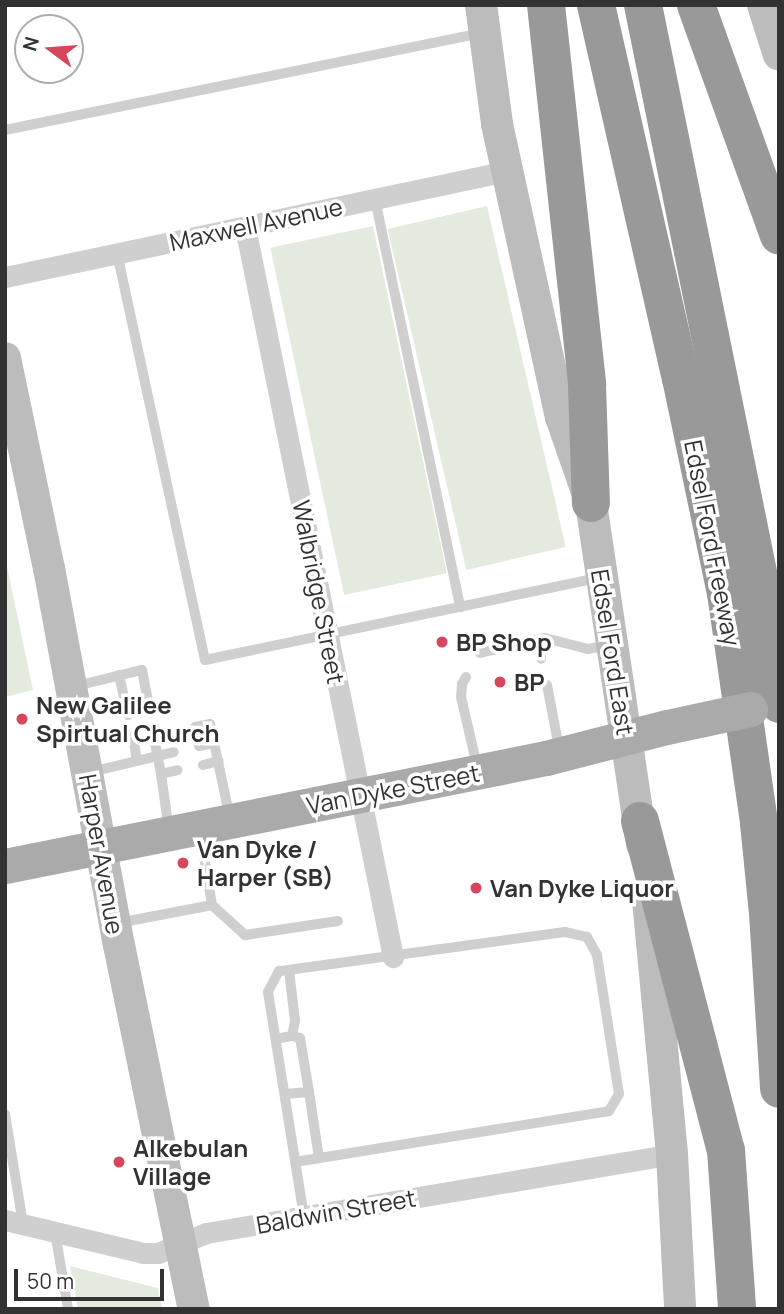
<!DOCTYPE html>
<style>
body{margin:0}
#map{position:relative;width:784px;height:1314px;overflow:hidden;background:#fff;font-family:Manrope,sans-serif}
div>[style]{position:absolute}
.green>*{inset:0;background:#e5eade;transform-origin:0 0}
.lane>*{height:10px;margin:-5px;padding:0 5px;transform-origin:5px;border-radius:5px;background:#cfcfcf}
.street>*{height:21px;margin:-10.5px;padding:0 10.5px;transform-origin:10.5px;border-radius:10.5px;background:#cfcfcf}
.secondary>*{height:32px;margin:-16px;padding:0 16px;transform-origin:16px;border-radius:16px;background:#bcbcbc}
.primary>*{height:35px;margin:-17.5px;padding:0 17.5px;transform-origin:17.5px;border-radius:17.5px;background:#aaa}
.highway>*{height:38px;margin:-19px;padding:0 19px;transform-origin:19px;border-radius:19px;background:#999}
.primary-bridge>*{height:35px;margin:-17.5px;padding:0 17.5px;transform-origin:17.5px;border-radius:17.5px;background:#aaa}
.dots>*{width:19px;height:19px;translate:-50% -50%;box-sizing:border-box;border:4px solid #fff;border-radius:50%}
span{translate:-50% -50%;white-space:nowrap;text-align:center;line-height:1.15;-webkit-text-stroke:7px #fff;paint-order:stroke}
.street-label{font-size:24px;color:#323232}
.poi-label{font-size:24px;color:#323232;font-weight:700}
.left{translate:0 -50%;text-align:left}
.frame{position:absolute;inset:0;border:7px solid #323232;pointer-events:none}
.north{position:absolute;left:14px;top:14px;width:70px;height:70px;box-sizing:border-box;background:#fff;border:2px solid #adadad;border-radius:50%;rotate:286deg;font-size:19px;font-weight:700;line-height:28px;text-align:center;color:#323232}
.north::after{content:'';display:block;margin:auto;width:24px;height:32px;background:#d6465e;clip-path:polygon(50% 0,100% 100%,50% 72%,0 100%)}
.scale{position:absolute;left:14px;top:1269px;width:150px;height:32px;box-sizing:border-box;border:4px solid #323232;border-top:0;padding-left:9px;font-size:21px;line-height:24px;white-space:nowrap;color:#323232;-webkit-text-stroke:5px #fff;paint-order:stroke}
</style>
<div id="map">
<div class="green">
<i style="left:487px;top:206px;width:350px;height:102px;rotate:77deg"></i>
<i style="left:373px;top:226px;width:355px;height:105px;rotate:78deg"></i>
<i style="clip-path:polygon(5px 557px,33px 690px,5px 697px)"></i>
<i style="clip-path:polygon(70px 1266px,158px 1288px,162px 1309px,78px 1309px)"></i>
</div>
<div class="lane">
<i style="left:5px;top:130px;width:487px;rotate:-11.5deg"></i>
<i style="left:375px;top:199px;width:417px;rotate:78.2deg"></i>
<i style="left:117px;top:253px;width:416px;rotate:77.8deg"></i>
<i style="left:205px;top:660px;width:402px;rotate:-11.8deg"></i>
<i style="left:538px;top:639px;width:20px;rotate:81deg"></i>
<i style="left:480px;top:653px;width:67px;rotate:-13deg"></i>
<i style="left:545px;top:638px;width:44px;rotate:14.3deg"></i>
<i style="left:588px;top:649px;width:21px;rotate:-11deg"></i>
<i style="left:119px;top:675px;width:41px;rotate:77.3deg"></i>
<i style="left:466px;top:677px;width:8px;rotate:120deg"></i>
<i style="left:462px;top:684px;width:13px;rotate:94deg"></i>
<i style="left:461px;top:697px;width:71px;rotate:76.9deg"></i>
<i style="left:547px;top:685px;width:64px;rotate:79.2deg"></i>
<i style="left:72px;top:687px;width:72px;rotate:-13.7deg"></i>
<i style="left:142px;top:670px;width:42px;rotate:79deg"></i>
<i style="left:195px;top:727px;width:15px;rotate:-11deg"></i>
<i style="left:210px;top:724px;width:96px;rotate:78deg"></i>
<i style="left:153px;top:732px;width:6px;rotate:81deg"></i>
<i style="left:154px;top:738px;width:16px;rotate:-14deg"></i>
<i style="left:133px;top:736px;width:25px;rotate:81deg"></i>
<i style="left:154px;top:738px;width:37px;rotate:79deg"></i>
<i style="left:161px;top:774px;width:17px;rotate:-13deg"></i>
<i style="left:199px;top:746px;width:16px;rotate:-11deg"></i>
<i style="left:203px;top:765px;width:16px;rotate:-14deg"></i>
<i style="left:91px;top:772px;width:85px;rotate:-13.5deg"></i>
<i style="left:161px;top:774px;width:57px;rotate:81.9deg"></i>
<i style="left:212px;top:905px;width:45px;rotate:42.3deg"></i>
<i style="left:245px;top:935px;width:94px;rotate:-8.6deg"></i>
<i style="left:118px;top:923px;width:96px;rotate:-10.8deg"></i>
<i style="left:212px;top:905px;width:74px;rotate:-99.3deg"></i>
<i style="left:289px;top:970px;width:51px;rotate:83.3deg"></i>
<i style="left:295px;top:1021px;width:15px;rotate:101deg"></i>
<i style="left:276px;top:1039px;width:16px;rotate:-11deg"></i>
<i style="left:292px;top:1036px;width:8px;rotate:14deg"></i>
<i style="left:300px;top:1038px;width:55px;rotate:80.5deg"></i>
<i style="left:285px;top:1094px;width:24px;rotate:-5deg"></i>
<i style="left:309px;top:1092px;width:67px;rotate:81.4deg"></i>
<i style="left:5px;top:1114px;width:111px;rotate:80.7deg"></i>
<i style="left:295px;top:1162px;width:318px;rotate:-9.2deg"></i>
<i style="left:609px;top:1111px;width:20px;rotate:-60deg"></i>
<i style="left:619px;top:1094px;width:141px;rotate:-99deg"></i>
<i style="left:597px;top:955px;width:21px;rotate:-119deg"></i>
<i style="left:587px;top:937px;width:23px;rotate:-167deg"></i>
<i style="left:565px;top:932px;width:289px;rotate:172.2deg"></i>
<i style="left:279px;top:971px;width:24px;rotate:118deg"></i>
<i style="left:268px;top:992px;width:227px;rotate:80.9deg"></i>
<i style="left:55px;top:1232px;width:78px;rotate:80.4deg"></i>
</div>
<div class="street">
<i style="left:245px;top:227px;width:745px;rotate:78.54deg"></i>
<i style="left:5px;top:277px;width:513px;rotate:-11.92deg"></i>
<i style="left:5px;top:1220px;width:142px;rotate:13.4deg"></i>
<i style="left:143px;top:1253px;width:15px"></i>
<i style="left:158px;top:1253px;width:52px;rotate:-22.6deg"></i>
<i style="left:206px;top:1233px;width:473px;rotate:-9.6deg"></i>
</div>
<div class="secondary">
<i style="left:481px;top:5px;width:120px;rotate:82.3deg"></i>
<i style="left:497px;top:124px;width:300px;rotate:77.7deg"></i>
<i style="left:561px;top:417px;width:91px;rotate:70.8deg"></i>
<i style="left:591px;top:503px;width:345px;rotate:81.5deg"></i>
<i style="left:763px;top:5px;width:52px;rotate:72.3deg"></i>
<i style="left:5px;top:358px;width:215px;rotate:78.2deg"></i>
<i style="left:49px;top:568px;width:383px;rotate:79.5deg"></i>
<i style="left:119px;top:945px;width:372px;rotate:78.4deg"></i>
<i style="left:648px;top:900px;width:255px;rotate:84.6deg"></i>
<i style="left:672px;top:1154px;width:155px;rotate:87deg"></i>
</div>
<div class="primary">
<i style="left:5px;top:866px;width:552px;rotate:-11.29deg"></i>
<i style="left:546px;top:758px;width:125px;rotate:-14.4deg"></i>
</div>
<div class="highway">
<i style="left:546px;top:5px;width:382px;rotate:83.8deg"></i>
<i style="left:587px;top:385px;width:118px;rotate:88.1deg"></i>
<i style="left:596px;top:5px;width:383px;rotate:77.2deg"></i>
<i style="left:681px;top:378px;width:220px;rotate:78.2deg"></i>
<i style="left:726px;top:593px;width:232px;rotate:81.8deg"></i>
<i style="left:759px;top:823px;width:90px;rotate:84.3deg"></i>
<i style="left:768px;top:913px;width:176px;rotate:86.4deg"></i>
<i style="left:643px;top:5px;width:604px;rotate:78.54deg"></i>
<i style="left:763px;top:597px;width:108px;rotate:81.5deg"></i>
<i style="left:696px;top:5px;width:245px;rotate:70.2deg"></i>
<i style="left:640px;top:821px;width:340px;rotate:75.4deg"></i>
<i style="left:726px;top:1150px;width:159px;rotate:86deg"></i>
</div>
<div class="primary-bridge">
<i style="left:667px;top:727px;width:85px;rotate:-12.2deg"></i>
</div>
<div class="dots">
<i style="left:442px;top:642px;background:#d6465e"></i>
<i style="left:500px;top:682px;background:#d6465e"></i>
<i style="left:22px;top:719px;background:#d6465e"></i>
<i style="left:183px;top:863px;background:#d6465e"></i>
<i style="left:476px;top:888px;background:#d6465e"></i>
<i style="left:119px;top:1162px;background:#d6465e"></i>
</div>
<div class="street-label">
<span style="left:256px;top:224px;rotate:-12deg">Maxwell Avenue</span>
<span style="left:713px;top:543px;rotate:79deg">Edsel Ford Freeway</span>
<span style="left:319px;top:592px;rotate:79deg">Walbridge Street</span>
<span style="left:613px;top:652px;rotate:81deg">Edsel Ford East</span>
<span style="left:393px;top:789px;rotate:-11deg">Van Dyke Street</span>
<span style="left:102px;top:854px;rotate:80deg">Harper Avenue</span>
<span style="left:336px;top:1211px;rotate:-10deg">Baldwin Street</span>
</div>
<div class="poi-label">
<span class="left" style="left:456px;top:642px">BP Shop</span>
<span class="left" style="left:514px;top:682px">BP</span>
<span class="left" style="left:36px;top:719px">New Galilee<br>Spirtual Church</span>
<span class="left" style="left:197px;top:863px">Van Dyke /<br>Harper (SB)</span>
<span class="left" style="left:490px;top:888px">Van Dyke Liquor</span>
<span class="left" style="left:133px;top:1162px">Alkebulan<br>Village</span>
</div>
<div class="frame"></div>
<div class="north">N</div>
<div class="scale">50 m</div>
</div>
